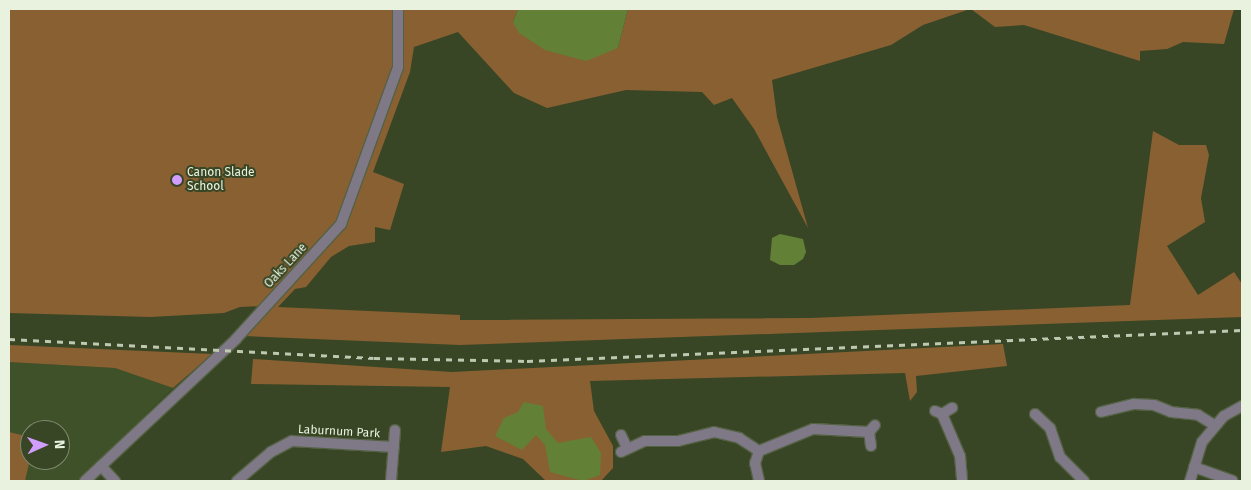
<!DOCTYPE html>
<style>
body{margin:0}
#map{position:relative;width:1251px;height:490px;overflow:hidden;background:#384625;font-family:"Fira Sans",sans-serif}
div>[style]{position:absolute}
.built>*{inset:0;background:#3f5128}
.green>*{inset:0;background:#896032}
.water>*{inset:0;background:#628036}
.roads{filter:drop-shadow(1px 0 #546243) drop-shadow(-1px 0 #546243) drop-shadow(0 1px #546243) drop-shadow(0 -1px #546243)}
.street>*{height:10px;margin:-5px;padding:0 5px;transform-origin:5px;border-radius:5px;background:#7f7887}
.rail>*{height:3px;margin-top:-1.5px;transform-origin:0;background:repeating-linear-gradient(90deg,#bfc9b2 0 6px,transparent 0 12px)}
.dots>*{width:14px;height:14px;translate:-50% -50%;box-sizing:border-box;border:2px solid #384625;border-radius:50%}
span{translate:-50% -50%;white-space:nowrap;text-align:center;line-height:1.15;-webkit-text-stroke:4px #384625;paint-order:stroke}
.poi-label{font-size:12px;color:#e8f2de}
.left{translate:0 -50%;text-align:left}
.street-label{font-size:12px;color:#e8f2de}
.frame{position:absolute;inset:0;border:10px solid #e8f2de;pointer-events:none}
.north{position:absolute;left:20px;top:420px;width:50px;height:50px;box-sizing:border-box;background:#384625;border:1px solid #7e8b6f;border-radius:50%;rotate:88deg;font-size:14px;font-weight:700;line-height:20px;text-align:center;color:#e8f2de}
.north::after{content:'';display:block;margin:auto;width:18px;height:22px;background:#d19dfe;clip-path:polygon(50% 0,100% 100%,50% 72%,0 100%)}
</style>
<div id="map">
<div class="built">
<i style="clip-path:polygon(evenodd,9px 362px,115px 368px,173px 388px,78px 481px,9px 481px,9px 362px,30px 430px,60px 430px,60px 460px,30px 460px,30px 430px)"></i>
</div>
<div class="green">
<i style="clip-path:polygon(9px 9px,518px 9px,513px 22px,618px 48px,628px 9px,970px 9px,923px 25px,891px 45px,772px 80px,777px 117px,808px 228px,754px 129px,732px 98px,714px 105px,702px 92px,626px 90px,547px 108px,514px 93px,458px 32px,414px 47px,410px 72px,373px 172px,404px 184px,390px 230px,375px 227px,375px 242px,349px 246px,331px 257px,306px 287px,295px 289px,278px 307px,460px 315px,460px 320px,810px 318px,1130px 305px,1153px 131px,1179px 145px,1206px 145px,1209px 155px,1201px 198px,1205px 222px,1167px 246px,1198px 295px,1234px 272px,1242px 284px,1242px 317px,460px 345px,243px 336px,263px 306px,240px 307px,224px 313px,150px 317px,9px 313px)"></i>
<i style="clip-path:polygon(971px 9px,1234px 9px,1224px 44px,1183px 42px,1167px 49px,1140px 51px,1140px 61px,1024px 25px,995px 27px)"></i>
<i style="clip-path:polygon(1003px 344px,1007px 366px,916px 376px,917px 392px,910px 401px,905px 373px,590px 381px,594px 411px,613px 446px,613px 468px,601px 481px,546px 481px,523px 459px,486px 446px,441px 452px,450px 387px,251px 384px,253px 359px,452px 372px)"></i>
<i style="clip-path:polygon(9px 345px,212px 354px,173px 388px,115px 368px,9px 362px)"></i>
<i style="clip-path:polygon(9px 432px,30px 437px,30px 459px,25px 481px,9px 481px)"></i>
</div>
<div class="water">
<i style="clip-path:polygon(518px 9px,628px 9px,618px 48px,586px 61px,545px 50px,519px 33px,513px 22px)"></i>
<i style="clip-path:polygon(780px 234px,803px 239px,806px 252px,803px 259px,794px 265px,780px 265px,770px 260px,772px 238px)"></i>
<i style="clip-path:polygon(524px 402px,543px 406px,546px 429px,558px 443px,591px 437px,601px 453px,600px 475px,583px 481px,550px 472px,545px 445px,536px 435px,522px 450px,495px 436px,504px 418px,518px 412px)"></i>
</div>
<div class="roads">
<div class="street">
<i style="left:935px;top:411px;width:8px;rotate:23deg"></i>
<i style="left:942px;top:414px;width:12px;rotate:-31deg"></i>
<i style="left:1101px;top:412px;width:34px;rotate:-14deg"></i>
<i style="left:1134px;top:404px;width:20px;rotate:3deg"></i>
<i style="left:1154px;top:405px;width:18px;rotate:22deg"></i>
<i style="left:1171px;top:412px;width:27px;rotate:6deg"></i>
<i style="left:1198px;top:415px;width:19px;rotate:32deg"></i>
<i style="left:942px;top:414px;width:46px;rotate:66.8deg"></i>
<i style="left:960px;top:456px;width:25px;rotate:85deg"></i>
<i style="left:1035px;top:414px;width:21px;rotate:43deg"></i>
<i style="left:1050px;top:428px;width:31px;rotate:71deg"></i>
<i style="left:1060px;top:457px;width:34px;rotate:45deg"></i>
<i style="left:621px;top:435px;width:14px;rotate:65deg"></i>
<i style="left:871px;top:446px;width:14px;rotate:-98deg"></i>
<i style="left:869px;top:432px;width:9px;rotate:-49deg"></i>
<i style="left:759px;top:451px;width:58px;rotate:-22.2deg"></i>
<i style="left:813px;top:429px;width:56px;rotate:3.1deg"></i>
<i style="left:759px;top:451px;width:13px;rotate:108deg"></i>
<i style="left:755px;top:463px;width:18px;rotate:77deg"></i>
<i style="left:621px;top:452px;width:26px;rotate:-25deg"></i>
<i style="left:645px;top:441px;width:33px"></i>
<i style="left:678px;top:441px;width:37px;rotate:-14deg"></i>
<i style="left:714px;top:432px;width:26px;rotate:13deg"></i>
<i style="left:739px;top:438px;width:24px;rotate:33deg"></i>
<i style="left:101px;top:466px;width:21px;rotate:47deg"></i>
<i style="left:1194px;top:467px;width:41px;rotate:19.7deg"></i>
<i style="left:85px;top:481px;width:207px;rotate:-43.2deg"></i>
<i style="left:236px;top:339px;width:156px;rotate:-47.6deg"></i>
<i style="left:341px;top:224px;width:167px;rotate:-70deg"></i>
<i style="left:398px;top:67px;width:58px;rotate:-90deg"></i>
<i style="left:237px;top:481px;width:45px;rotate:-40.5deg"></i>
<i style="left:271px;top:452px;width:24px;rotate:-28deg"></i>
<i style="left:292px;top:441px;width:102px;rotate:3.4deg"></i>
<i style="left:391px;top:481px;width:51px;rotate:-85.5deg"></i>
<i style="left:1190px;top:481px;width:41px;rotate:-72.9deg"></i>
<i style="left:1202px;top:442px;width:34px;rotate:-50deg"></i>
<i style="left:1224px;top:416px;width:21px;rotate:-29deg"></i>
</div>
</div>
<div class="rail">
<i style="left:9px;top:339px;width:365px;rotate:3deg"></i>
<i style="left:374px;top:358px;width:153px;rotate:1.1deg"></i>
<i style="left:527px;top:361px;width:716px;rotate:-2.48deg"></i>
</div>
<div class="dots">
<i style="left:177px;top:180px;background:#d19dfe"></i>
</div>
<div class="poi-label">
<span class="left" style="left:187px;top:180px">Canon Slade<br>School</span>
</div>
<div class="street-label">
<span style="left:286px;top:266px;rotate:-47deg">Oaks Lane</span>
<span style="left:339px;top:432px;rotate:3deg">Laburnum Park</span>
</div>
<div class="frame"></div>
<div class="north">N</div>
</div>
